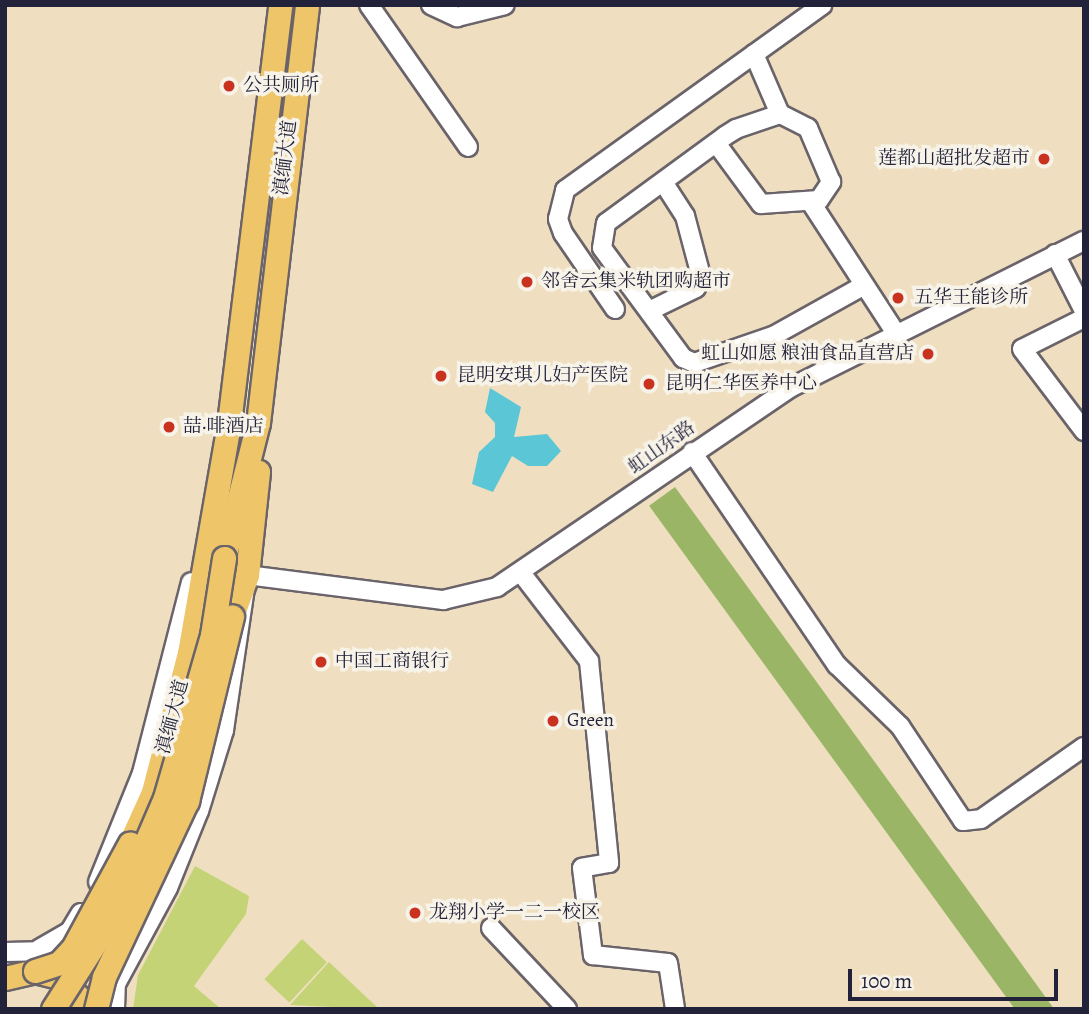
<!DOCTYPE html>
<meta charset="utf-8">
<style>
body{margin:0}
#map{position:relative;width:1089px;height:1014px;overflow:hidden;background:#efdfc0;font-family:Alegreya,"Noto Serif SC",serif}
div>[style]{position:absolute}
.green>*{inset:0;background:#c4d376;transform-origin:0 0}
.forest>*{inset:0;background:#9bb567;transform-origin:0 0}
.water>*{inset:0;background:#5bc6d6}
.roads{filter:drop-shadow(2px 0 #6a646a) drop-shadow(-2px 0 #6a646a) drop-shadow(0 2px #6a646a) drop-shadow(0 -2px #6a646a)}
.minor>*{height:18px;margin:-9px;padding:0 9px;transform-origin:9px;border-radius:9px;background:#fff}
.major>*{height:23px;margin:-11.5px;padding:0 11.5px;transform-origin:11.5px;border-radius:11.5px;background:#eec569}
.bridges{filter:drop-shadow(2px 0 #6a646a) drop-shadow(-2px 0 #6a646a) drop-shadow(0 2px #6a646a) drop-shadow(0 -2px #6a646a)}
.major-bridge>*{height:23px;margin:-11.5px;padding:0 11.5px;transform-origin:11.5px;border-radius:11.5px;background:#eec569}
.dots>*{width:19px;height:19px;translate:-50% -50%;box-sizing:border-box;border:4px solid #f7f3e8;border-radius:50%}
span{translate:-50% -50%;white-space:nowrap;text-align:center;line-height:1.15;-webkit-text-stroke:7px #f7f3e8;paint-order:stroke}
.poi-label{font-size:19px;color:#22223b}
.left{translate:0 -50%;text-align:left}
.right{translate:-100% -50%;text-align:right}
.street-label{font-size:19px;color:#22223b}
.frame{position:absolute;inset:0;border:7px solid #22223b;pointer-events:none}
.scale{position:absolute;left:848px;top:969px;width:210px;height:32px;box-sizing:border-box;border:4px solid #22223b;border-top:0;padding-left:9px;font-size:21px;line-height:24px;white-space:nowrap;color:#22223b;-webkit-text-stroke:5px #f7f3e8;paint-order:stroke}
</style>
<div id="map">
<div class="green">
<i style="clip-path:polygon(195px 866px,249px 896px,246px 914px,194px 986px,221px 1009px,133px 1009px,138px 975px)"></i>
<i style="left:302px;top:939px;width:34px;height:55px;rotate:43deg"></i>
<i style="clip-path:polygon(329px 962px,377px 1007px,376px 1009px,290px 1005px)"></i>
</div>
<div class="forest">
<i style="left:675px;top:487px;width:642px;height:32px;rotate:54deg"></i>
</div>
<div class="water">
<i style="clip-path:polygon(490px 388px,521px 407px,514px 437px,547px 434px,561px 451px,547px 466px,528px 466px,512px 456px,493px 492px,472px 484px,479px 452px,495px 437px,495px 423px,485px 412px)"></i>
</div>
<div class="roads">
<div class="minor">
<i style="left:369px;top:5px;width:173px;rotate:55.1deg"></i>
<i style="left:431px;top:5px;width:29px;rotate:25deg"></i>
<i style="left:457px;top:17px;width:49px;rotate:-14deg"></i>
<i style="left:754px;top:54px;width:65px;rotate:66.6deg"></i>
<i style="left:716px;top:143px;width:76px;rotate:53.6deg"></i>
<i style="left:761px;top:204px;width:58px;rotate:-3.9deg"></i>
<i style="left:819px;top:200px;width:22px;rotate:-56deg"></i>
<i style="left:831px;top:182px;width:59px;rotate:-113.1deg"></i>
<i style="left:808px;top:128px;width:31px;rotate:-153deg"></i>
<i style="left:780px;top:114px;width:46px;rotate:161.2deg"></i>
<i style="left:736px;top:129px;width:13px;rotate:148deg"></i>
<i style="left:725px;top:136px;width:147px;rotate:143.8deg"></i>
<i style="left:606px;top:223px;width:25px;rotate:99deg"></i>
<i style="left:602px;top:248px;width:137px;rotate:53.6deg"></i>
<i style="left:683px;top:358px;width:12px;rotate:24deg"></i>
<i style="left:694px;top:363px;width:83px;rotate:-18.9deg"></i>
<i style="left:773px;top:336px;width:103px;rotate:-29.1deg"></i>
<i style="left:810px;top:201px;width:160px;rotate:57deg"></i>
<i style="left:1055px;top:254px;width:64px;rotate:63deg"></i>
<i style="left:615px;top:309px;width:92px;rotate:-124.4deg"></i>
<i style="left:563px;top:233px;width:15px;rotate:-110deg"></i>
<i style="left:558px;top:219px;width:30px;rotate:-76deg"></i>
<i style="left:565px;top:190px;width:317px;rotate:-35.7deg"></i>
<i style="left:649px;top:311px;width:52px;rotate:-26.1deg"></i>
<i style="left:696px;top:288px;width:13px;rotate:-67deg"></i>
<i style="left:701px;top:276px;width:62px;rotate:-104.9deg"></i>
<i style="left:685px;top:216px;width:40px;rotate:-122.9deg"></i>
<i style="left:1084px;top:318px;width:69px;rotate:153.4deg"></i>
<i style="left:1022px;top:349px;width:103px;rotate:52.9deg"></i>
<i style="left:692px;top:452px;width:258px;rotate:55.8deg"></i>
<i style="left:837px;top:665px;width:88px;rotate:44.1deg"></i>
<i style="left:900px;top:726px;width:114px;rotate:56.4deg"></i>
<i style="left:963px;top:821px;width:18px;rotate:-6deg"></i>
<i style="left:981px;top:819px;width:126px;rotate:-35deg"></i>
<i style="left:522px;top:574px;width:110px;rotate:52.4deg"></i>
<i style="left:589px;top:661px;width:203px;rotate:84.3deg"></i>
<i style="left:609px;top:863px;width:27px;rotate:170deg"></i>
<i style="left:582px;top:868px;width:88px;rotate:82.8deg"></i>
<i style="left:593px;top:955px;width:75px;rotate:6.1deg"></i>
<i style="left:668px;top:963px;width:47px;rotate:81.3deg"></i>
<i style="left:98px;top:882px;width:118px;rotate:-68deg"></i>
<i style="left:142px;top:773px;width:197px;rotate:-75.6deg"></i>
<i style="left:491px;top:928px;width:111px;rotate:46.8deg"></i>
<i style="left:39px;top:949px;width:36px;rotate:-30deg"></i>
<i style="left:70px;top:931px;width:21px;rotate:-59deg"></i>
<i style="left:5px;top:952px;width:45px;rotate:-1.3deg"></i>
<i style="left:115px;top:1009px;width:25px;rotate:-88deg"></i>
<i style="left:116px;top:984px;width:109px;rotate:-61.6deg"></i>
<i style="left:168px;top:888px;width:83px;rotate:-68.1deg"></i>
<i style="left:199px;top:811px;width:85px;rotate:-72.8deg"></i>
<i style="left:224px;top:730px;width:157px;rotate:-81.6deg"></i>
<i style="left:247px;top:575px;width:198px;rotate:7.3deg"></i>
<i style="left:443px;top:600px;width:56px;rotate:-13.5deg"></i>
<i style="left:497px;top:587px;width:354px;rotate:-34.2deg"></i>
<i style="left:790px;top:388px;width:329px;rotate:-26.6deg"></i>
</div>
<div class="major">
<i style="left:224px;top:558px;width:139px;rotate:-75.9deg"></i>
<i style="left:258px;top:423px;width:421px;rotate:-83.3deg"></i>
<i style="left:232px;top:616px;width:44px;rotate:-69.9deg"></i>
<i style="left:247px;top:575px;width:104px;rotate:-83.9deg"></i>
<i style="left:130px;top:843px;width:56px;rotate:-65.7deg"></i>
<i style="left:153px;top:792px;width:144px;rotate:-75.5deg"></i>
<i style="left:189px;top:653px;width:233px;rotate:-80.1deg"></i>
<i style="left:229px;top:423px;width:421px;rotate:-83deg"></i>
<i style="left:5px;top:978px;width:31px;rotate:-13deg"></i>
<i style="left:35px;top:971px;width:25px;rotate:14deg"></i>
<i style="left:59px;top:977px;width:45px;rotate:45.9deg"></i>
</div>
</div>
<div class="bridges">
<div class="major-bridge">
<i style="left:35px;top:971px;width:25px;rotate:-18deg"></i>
<i style="left:59px;top:963px;width:21px;rotate:-47deg"></i>
<i style="left:73px;top:948px;width:119px;rotate:-61.5deg"></i>
<i style="left:53px;top:1009px;width:121px;rotate:-57.5deg"></i>
<i style="left:118px;top:907px;width:119px;rotate:-66.7deg"></i>
<i style="left:165px;top:798px;width:170px;rotate:-73.9deg"></i>
<i style="left:212px;top:635px;width:78px;rotate:-81.1deg"></i>
<i style="left:96px;top:1009px;width:33px;rotate:-76deg"></i>
<i style="left:104px;top:977px;width:195px;rotate:-64.8deg"></i>
<i style="left:187px;top:801px;width:190px;rotate:-76.3deg"></i>
</div>
</div>
<div class="dots">
<i style="left:229px;top:86px;background:#c8321e"></i>
<i style="left:1044px;top:159px;background:#c8321e"></i>
<i style="left:527px;top:282px;background:#c8321e"></i>
<i style="left:898px;top:298px;background:#c8321e"></i>
<i style="left:928px;top:354px;background:#c8321e"></i>
<i style="left:441px;top:376px;background:#c8321e"></i>
<i style="left:649px;top:384px;background:#c8321e"></i>
<i style="left:169px;top:427px;background:#c8321e"></i>
<i style="left:321px;top:662px;background:#c8321e"></i>
<i style="left:553px;top:721px;background:#c8321e"></i>
<i style="left:415px;top:913px;background:#c8321e"></i>
</div>
<div class="poi-label">
<span class="left" style="left:243px;top:86px">公共厕所</span>
<span class="right" style="left:1030px;top:159px">莲都山超批发超市</span>
<span class="left" style="left:541px;top:282px">邻舍云集米轨团购超市</span>
<span class="left" style="left:914px;top:298px">五华王能诊所</span>
<span class="right" style="left:914px;top:354px">虹山如愿 粮油食品直营店</span>
<span class="left" style="left:457px;top:376px">昆明安琪儿妇产医院</span>
<span class="left" style="left:665px;top:384px">昆明仁华医养中心</span>
<span class="left" style="left:183px;top:427px">喆·啡酒店</span>
<span class="left" style="left:335px;top:662px">中国工商银行</span>
<span class="left" style="left:567px;top:721px">Green</span>
<span class="left" style="left:429px;top:913px">龙翔小学一二一校区</span>
</div>
<div class="street-label">
<span style="left:286px;top:158px;rotate:-83deg">滇缅大道</span>
<span style="left:662px;top:448px;rotate:-35deg">虹山东路</span>
<span style="left:173px;top:717px;rotate:-75deg">滇缅大道</span>
</div>
<div class="frame"></div>
<div class="scale">100 m</div>
</div>
